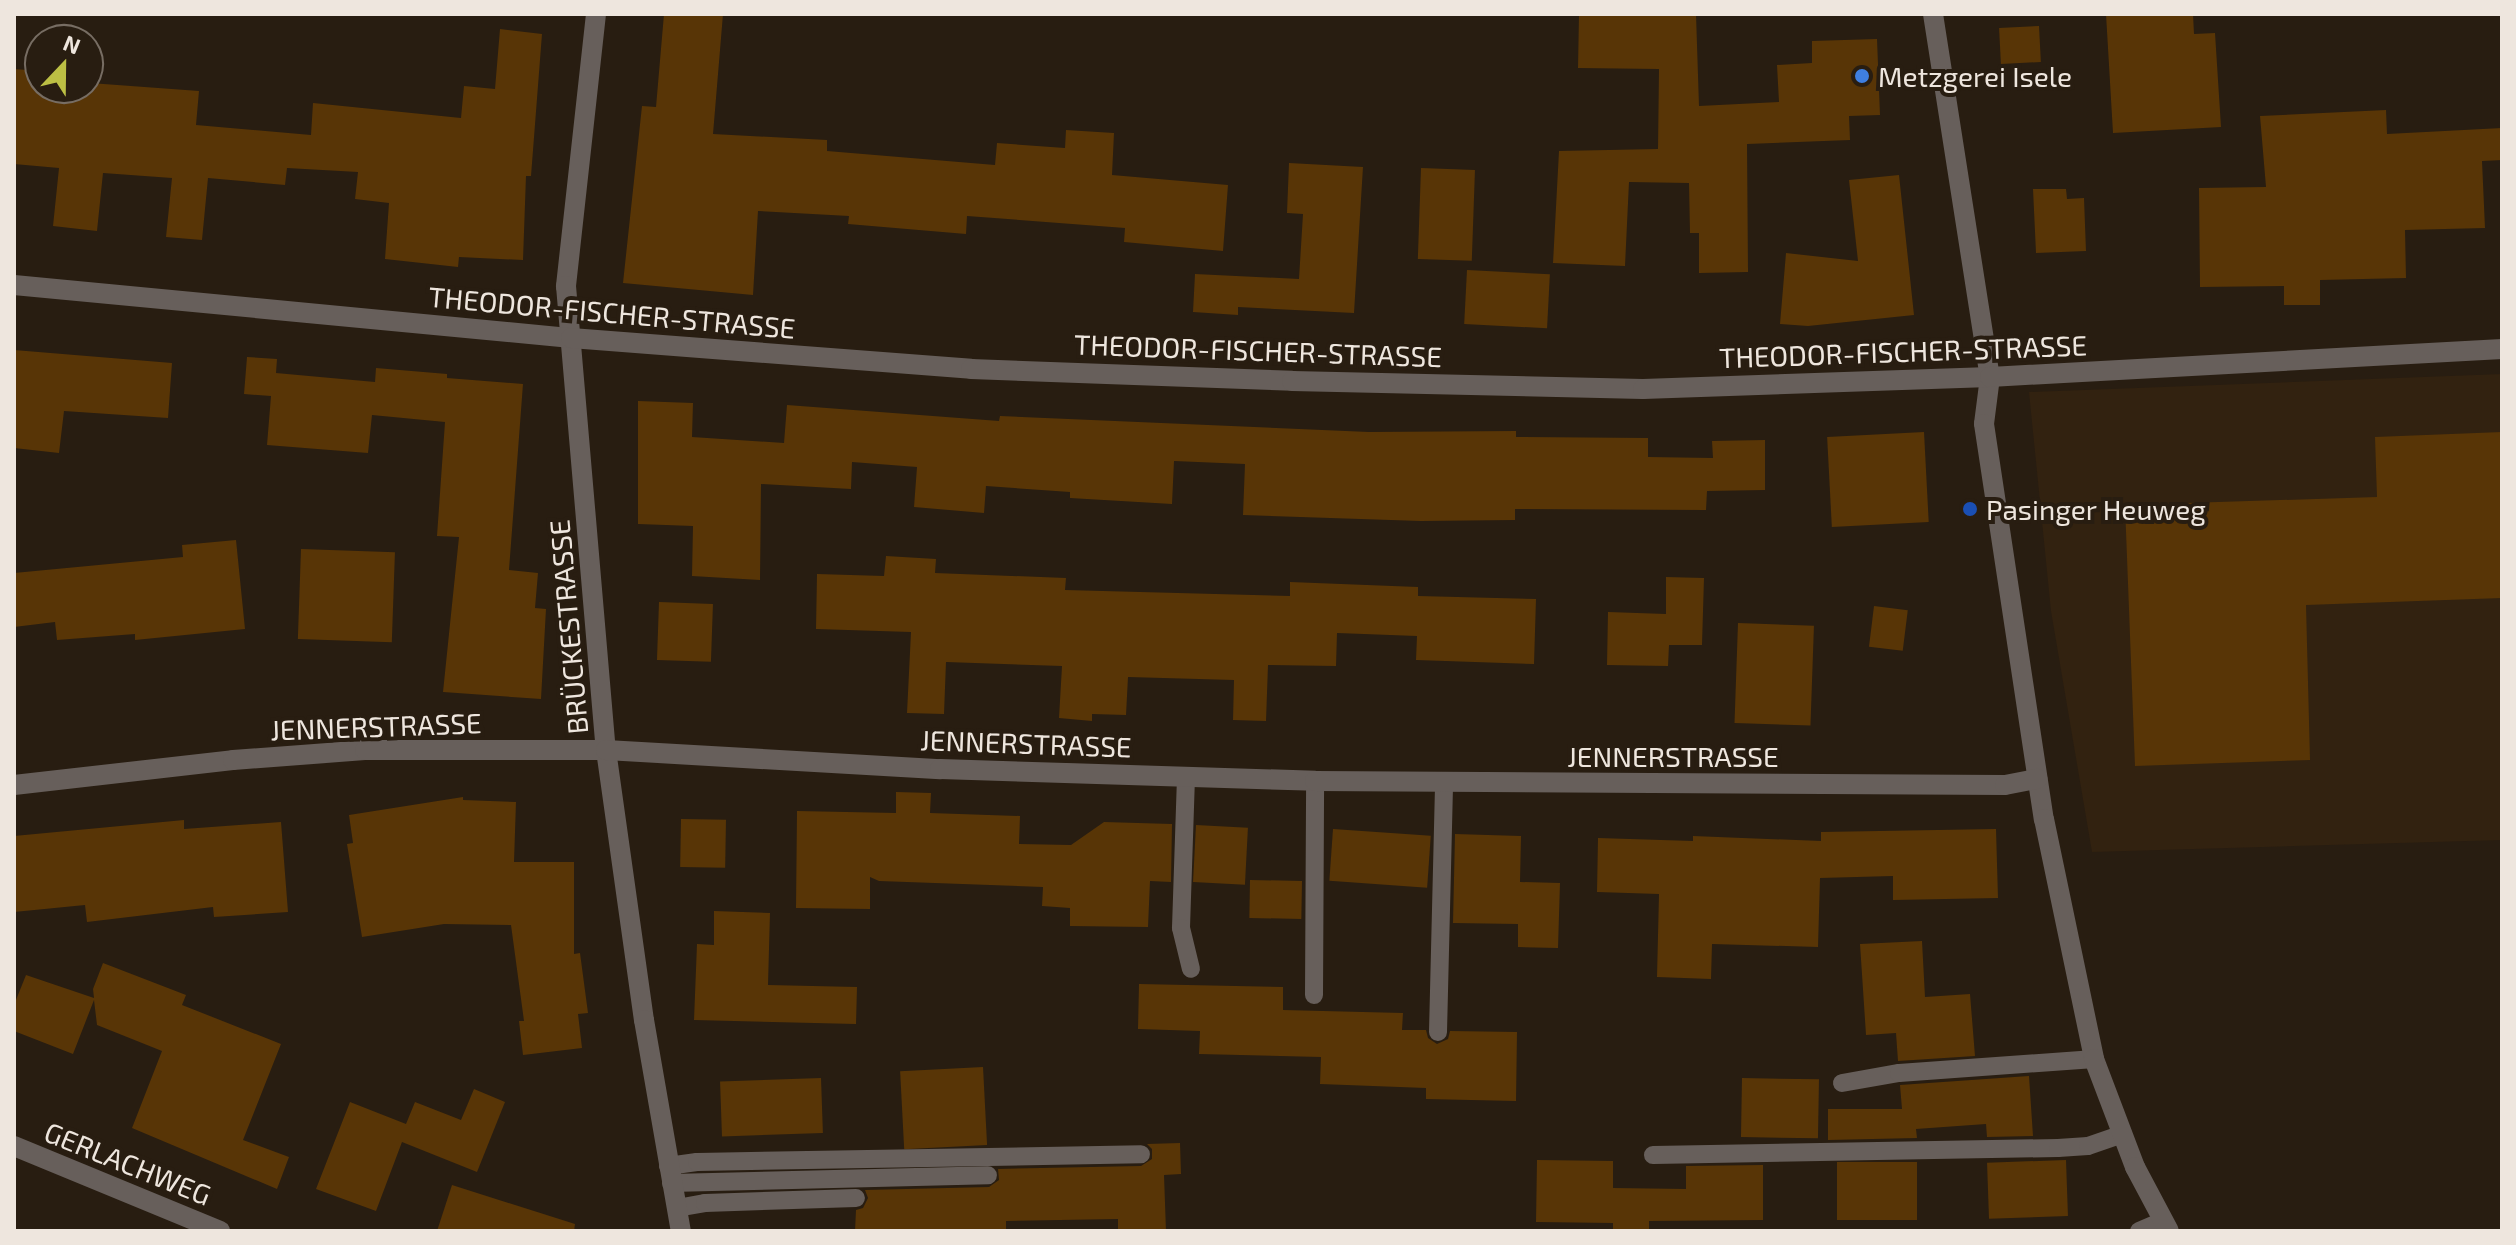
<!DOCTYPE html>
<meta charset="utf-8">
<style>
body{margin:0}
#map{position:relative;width:2516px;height:1245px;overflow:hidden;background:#281d11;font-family:"Exo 2",sans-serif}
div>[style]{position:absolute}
.built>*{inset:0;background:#322210}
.building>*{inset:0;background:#583506;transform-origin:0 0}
.lane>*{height:18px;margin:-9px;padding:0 9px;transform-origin:9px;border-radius:9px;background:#675f5b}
.street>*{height:20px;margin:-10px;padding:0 10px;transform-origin:10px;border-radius:10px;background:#675f5b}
.dots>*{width:22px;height:22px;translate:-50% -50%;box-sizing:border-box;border:4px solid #281d11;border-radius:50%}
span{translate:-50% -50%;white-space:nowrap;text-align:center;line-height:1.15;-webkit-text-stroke:8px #281d11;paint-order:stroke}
.poi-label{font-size:28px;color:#eee6de}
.left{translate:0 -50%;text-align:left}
.street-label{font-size:28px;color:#eee6de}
.frame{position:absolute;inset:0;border:16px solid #eee6de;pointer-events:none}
.north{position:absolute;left:24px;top:24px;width:80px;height:80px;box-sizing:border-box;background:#281d11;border:2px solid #776d63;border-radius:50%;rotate:22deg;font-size:22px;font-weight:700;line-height:32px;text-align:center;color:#eee6de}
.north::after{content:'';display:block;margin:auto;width:28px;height:36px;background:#bcbf44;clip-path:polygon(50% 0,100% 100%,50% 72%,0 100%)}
</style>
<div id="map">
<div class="built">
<i style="clip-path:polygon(2502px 374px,2502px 840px,2092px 852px,2051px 611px,2029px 392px)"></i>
</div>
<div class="building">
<i style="clip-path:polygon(664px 14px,723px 14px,713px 134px,827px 140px,827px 151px,995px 165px,997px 143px,1065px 148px,1066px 130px,1114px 133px,1112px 175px,1228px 185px,1223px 251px,1124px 242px,1125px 228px,967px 216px,966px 234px,848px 224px,849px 216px,758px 211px,753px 295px,623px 283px,642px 106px,656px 107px)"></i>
<i style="clip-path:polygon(1579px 14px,1696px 14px,1699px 106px,1779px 102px,1777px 65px,1812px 63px,1812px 41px,1877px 39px,1880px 115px,1849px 116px,1850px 140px,1747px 144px,1748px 272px,1699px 273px,1699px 233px,1690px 233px,1689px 183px,1629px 182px,1625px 266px,1553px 263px,1559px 151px,1658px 149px,1659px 69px,1578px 68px)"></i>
<i style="clip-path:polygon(2106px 14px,2193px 14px,2194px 34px,2215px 33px,2221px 127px,2113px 133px)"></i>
<i style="left:2039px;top:26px;width:36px;height:40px;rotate:87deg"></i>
<i style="clip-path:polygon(500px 29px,542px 34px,531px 176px,526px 176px,523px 260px,459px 257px,458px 267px,385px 259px,389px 203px,355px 199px,358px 172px,287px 168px,285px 185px,208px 178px,202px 240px,166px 237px,172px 178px,103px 173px,97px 231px,53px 226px,59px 168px,14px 164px,14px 69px,40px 71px,40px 88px,88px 88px,88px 75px,90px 83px,199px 91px,196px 125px,311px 135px,313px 103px,461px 118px,464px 86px,495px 89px)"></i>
<i style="clip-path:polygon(2386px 110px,2387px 134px,2502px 128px,2502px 160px,2482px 161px,2485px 228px,2405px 230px,2406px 278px,2320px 280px,2320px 305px,2284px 305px,2284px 286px,2200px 287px,2199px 188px,2266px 187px,2260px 116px)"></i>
<i style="clip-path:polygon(1289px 163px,1363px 167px,1354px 313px,1238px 307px,1238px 315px,1193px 312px,1195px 274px,1299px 279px,1303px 214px,1287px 213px)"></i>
<i style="left:1421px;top:168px;width:54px;height:91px;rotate:2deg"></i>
<i style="clip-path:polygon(1899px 175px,1914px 315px,1808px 326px,1780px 324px,1786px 253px,1858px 261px,1849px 180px)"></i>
<i style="clip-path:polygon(2033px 189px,2066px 189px,2067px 199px,2084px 198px,2086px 251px,2036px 253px)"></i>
<i style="left:1467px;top:270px;width:83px;height:54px;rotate:3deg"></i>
<i style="clip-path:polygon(14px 350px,172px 363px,168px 418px,64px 411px,59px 453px,14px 448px)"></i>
<i style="clip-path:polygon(247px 357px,277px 359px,276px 373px,375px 382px,376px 368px,447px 374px,447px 378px,523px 384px,509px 570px,538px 573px,535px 608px,546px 609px,541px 699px,443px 692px,459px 537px,437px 536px,445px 422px,372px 415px,368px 453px,267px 445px,271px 396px,244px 394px)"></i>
<i style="clip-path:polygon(638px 401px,693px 403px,692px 437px,784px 443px,787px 405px,999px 421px,1000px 416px,1369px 432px,1516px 431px,1516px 437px,1648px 438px,1648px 457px,1713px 458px,1712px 441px,1765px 440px,1765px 490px,1707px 491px,1706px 510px,1515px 509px,1515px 520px,1421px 521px,1243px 515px,1245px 464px,1174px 461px,1172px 504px,1070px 498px,1070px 492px,986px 486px,984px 513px,914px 507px,917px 467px,852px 462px,851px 489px,761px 484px,760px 580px,692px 576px,693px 526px,638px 524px)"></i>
<i style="left:1924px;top:432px;width:90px;height:97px;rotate:87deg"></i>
<i style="clip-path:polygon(2502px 432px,2502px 598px,2306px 605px,2310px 760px,2135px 766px,2125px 505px,2377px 497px,2375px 437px)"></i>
<i style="clip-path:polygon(236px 540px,245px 629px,135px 640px,135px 634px,57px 640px,55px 622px,14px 627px,14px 573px,183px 557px,182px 545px)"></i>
<i style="left:301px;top:549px;width:94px;height:90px;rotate:2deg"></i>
<i style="clip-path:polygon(886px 556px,936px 559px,935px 573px,1066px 578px,1065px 590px,1290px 596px,1290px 582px,1418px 587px,1418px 596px,1536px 599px,1534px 664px,1416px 660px,1417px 636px,1337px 633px,1336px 666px,1268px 665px,1266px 721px,1233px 720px,1234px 680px,1128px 677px,1126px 715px,1092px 714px,1092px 721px,1059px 718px,1062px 666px,946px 662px,944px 714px,907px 713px,911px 632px,816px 629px,817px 574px,884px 576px)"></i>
<i style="clip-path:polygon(1666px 577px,1704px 578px,1702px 645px,1669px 645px,1668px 666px,1607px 665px,1608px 612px,1666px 614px)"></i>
<i style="left:659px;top:602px;width:54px;height:58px;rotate:2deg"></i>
<i style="left:1874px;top:606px;width:34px;height:41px;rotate:7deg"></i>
<i style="left:1738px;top:623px;width:76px;height:100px;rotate:2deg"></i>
<i style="clip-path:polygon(896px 792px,931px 793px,930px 813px,1020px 816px,1019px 844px,1071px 845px,1104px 822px,1172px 824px,1171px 882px,1150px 881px,1148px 927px,1070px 926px,1070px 908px,1042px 906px,1043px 887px,879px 881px,870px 877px,870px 909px,796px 908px,797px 811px,896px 813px)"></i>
<i style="clip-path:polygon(463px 797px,463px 800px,516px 802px,514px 862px,574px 862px,574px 954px,580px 953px,588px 1013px,578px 1014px,582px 1048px,523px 1055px,519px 1021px,524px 1021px,511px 925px,444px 924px,362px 937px,347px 844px,353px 843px,349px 815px)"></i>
<i style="left:681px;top:819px;width:45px;height:48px;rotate:1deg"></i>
<i style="clip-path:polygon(184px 820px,184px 829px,281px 822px,288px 912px,214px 917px,213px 907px,87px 922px,85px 905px,14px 912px,14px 836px)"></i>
<i style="left:1196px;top:825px;width:52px;height:57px;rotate:3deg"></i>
<i style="left:1333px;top:829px;width:98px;height:52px;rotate:4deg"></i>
<i style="clip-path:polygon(1996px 829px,1998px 898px,1893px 900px,1893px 876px,1820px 878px,1818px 947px,1712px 944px,1711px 979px,1657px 977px,1659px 894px,1597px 892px,1598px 838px,1693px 841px,1693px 836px,1821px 841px,1821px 832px)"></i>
<i style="clip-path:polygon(1455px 834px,1521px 836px,1520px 882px,1560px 883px,1558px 948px,1518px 947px,1518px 924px,1453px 923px)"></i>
<i style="left:1250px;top:880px;width:52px;height:38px;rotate:1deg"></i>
<i style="clip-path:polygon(714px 911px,770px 913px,768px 985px,857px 987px,856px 1024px,694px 1020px,697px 944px,714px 945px)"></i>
<i style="clip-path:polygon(1922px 941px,1925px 997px,1970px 994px,1975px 1056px,1898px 1061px,1896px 1033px,1866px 1035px,1860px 944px)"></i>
<i style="clip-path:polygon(103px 963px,186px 995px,182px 1005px,281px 1044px,243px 1140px,289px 1157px,277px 1189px,132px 1128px,162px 1051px,97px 1025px,94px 1000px,73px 1054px,14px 1031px,14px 1005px,26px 975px,94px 998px,93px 989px)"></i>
<i style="clip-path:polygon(1139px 984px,1283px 987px,1283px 1010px,1403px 1013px,1402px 1030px,1426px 1030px,1428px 1038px,1437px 1044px,1448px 1039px,1450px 1031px,1517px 1032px,1516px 1101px,1426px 1099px,1426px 1088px,1320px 1084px,1321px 1057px,1199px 1054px,1200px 1031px,1138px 1029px)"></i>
<i style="left:983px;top:1067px;width:78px;height:83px;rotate:87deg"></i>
<i style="clip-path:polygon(2029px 1076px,2033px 1136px,1987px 1137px,1986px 1124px,1916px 1129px,1917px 1138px,1828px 1140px,1828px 1109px,1902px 1109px,1900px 1085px)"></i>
<i style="left:821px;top:1078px;width:55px;height:101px;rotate:88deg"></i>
<i style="left:1742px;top:1078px;width:77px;height:59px;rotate:1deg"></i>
<i style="clip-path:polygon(474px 1089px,505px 1102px,477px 1172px,402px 1142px,376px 1211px,316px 1189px,350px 1102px,406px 1124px,415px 1102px,461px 1120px)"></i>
<i style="clip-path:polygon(1180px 1143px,1181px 1174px,1164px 1175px,1166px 1231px,1118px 1231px,1118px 1219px,1006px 1221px,1006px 1231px,855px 1231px,856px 1210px,863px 1208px,868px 1198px,865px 1190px,989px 1187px,999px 1180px,998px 1169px,1141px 1166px,1152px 1159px,1152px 1149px,1147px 1144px)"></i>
<i style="clip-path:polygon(1537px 1160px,1613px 1161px,1613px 1188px,1686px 1189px,1686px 1166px,1763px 1165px,1763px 1220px,1649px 1221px,1649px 1231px,1613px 1231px,1613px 1223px,1536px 1222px)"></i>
<i style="left:2066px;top:1160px;width:56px;height:79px;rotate:88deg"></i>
<i style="left:1917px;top:1162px;width:58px;height:80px;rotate:90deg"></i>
<i style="clip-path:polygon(452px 1185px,575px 1224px,574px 1231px,437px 1231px)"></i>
</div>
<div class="lane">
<i style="left:1186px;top:777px;width:151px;rotate:91.9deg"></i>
<i style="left:1181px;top:928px;width:42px;rotate:76.3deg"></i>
<i style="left:1314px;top:995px;width:214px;rotate:-89.7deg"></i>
<i style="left:1438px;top:1032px;width:249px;rotate:-88.6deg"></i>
<i style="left:1842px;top:1083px;width:58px;rotate:-10deg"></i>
<i style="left:1899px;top:1073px;width:196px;rotate:-4.1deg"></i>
<i style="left:1653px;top:1155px;width:405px;rotate:-1deg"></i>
<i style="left:2058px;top:1148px;width:30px;rotate:-4deg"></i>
<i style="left:2088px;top:1146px;width:36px;rotate:-19deg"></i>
<i style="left:668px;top:1166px;width:29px;rotate:-8deg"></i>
<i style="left:697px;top:1162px;width:444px;rotate:-1deg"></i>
<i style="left:671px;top:1183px;width:317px;rotate:-1.4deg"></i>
<i style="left:677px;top:1208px;width:28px;rotate:-10deg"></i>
<i style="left:705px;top:1203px;width:151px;rotate:-1.9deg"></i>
<i style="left:2139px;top:1231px;width:26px;rotate:-23deg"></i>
</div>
<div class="street">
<i style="left:596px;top:14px;width:274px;rotate:96.3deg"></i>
<i style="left:566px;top:286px;width:466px;rotate:85.1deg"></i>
<i style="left:606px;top:750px;width:273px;rotate:82deg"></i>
<i style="left:644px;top:1020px;width:214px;rotate:80.1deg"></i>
<i style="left:1933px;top:14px;width:367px;rotate:81.1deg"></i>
<i style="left:1990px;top:377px;width:47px;rotate:97.3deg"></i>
<i style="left:1984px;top:424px;width:400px;rotate:81.4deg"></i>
<i style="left:2044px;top:819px;width:245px;rotate:78.2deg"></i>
<i style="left:2094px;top:1059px;width:116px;rotate:69.2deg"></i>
<i style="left:2135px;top:1167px;width:72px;rotate:62deg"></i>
<i style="left:14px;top:285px;width:560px;rotate:5.44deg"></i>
<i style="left:571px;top:338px;width:401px;rotate:4.4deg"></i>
<i style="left:971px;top:369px;width:321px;rotate:2.1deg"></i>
<i style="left:1292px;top:381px;width:351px;rotate:1.3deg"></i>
<i style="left:1643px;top:389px;width:347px;rotate:-2deg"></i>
<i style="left:1990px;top:377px;width:513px;rotate:-3.13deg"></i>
<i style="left:14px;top:785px;width:220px;rotate:-6.5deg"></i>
<i style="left:233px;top:760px;width:132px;rotate:-4.3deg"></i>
<i style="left:365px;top:750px;width:241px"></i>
<i style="left:606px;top:750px;width:335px;rotate:3.3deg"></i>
<i style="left:940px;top:769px;width:375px;rotate:1.8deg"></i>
<i style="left:1315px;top:781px;width:690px;rotate:0.33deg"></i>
<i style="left:2005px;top:785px;width:33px;rotate:-11deg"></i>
<i style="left:14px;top:1146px;width:223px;rotate:22.4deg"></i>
</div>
<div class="dots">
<i style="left:1862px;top:76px;background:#3f7fe0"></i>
<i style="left:1970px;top:509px;background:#1a4fb4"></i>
</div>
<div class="poi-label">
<span class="left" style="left:1878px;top:76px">Metzgerei Isele</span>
<span class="left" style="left:1986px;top:509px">Pasinger Heuweg</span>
</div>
<div class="street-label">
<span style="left:612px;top:312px;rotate:5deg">THEODOR-FISCHER-STRASSE</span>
<span style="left:1258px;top:350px;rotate:2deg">THEODOR-FISCHER-STRASSE</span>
<span style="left:1903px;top:351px;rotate:-2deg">THEODOR-FISCHER-STRASSE</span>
<span style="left:568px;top:627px;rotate:-95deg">BRÜCKESTRASSE</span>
<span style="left:376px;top:726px;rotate:-2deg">JENNERSTRASSE</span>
<span style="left:1026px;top:743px;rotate:2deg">JENNERSTRASSE</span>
<span style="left:1673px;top:756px">JENNERSTRASSE</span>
<span style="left:128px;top:1163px;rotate:22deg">GERLACHWEG</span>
</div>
<div class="frame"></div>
<div class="north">N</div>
</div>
